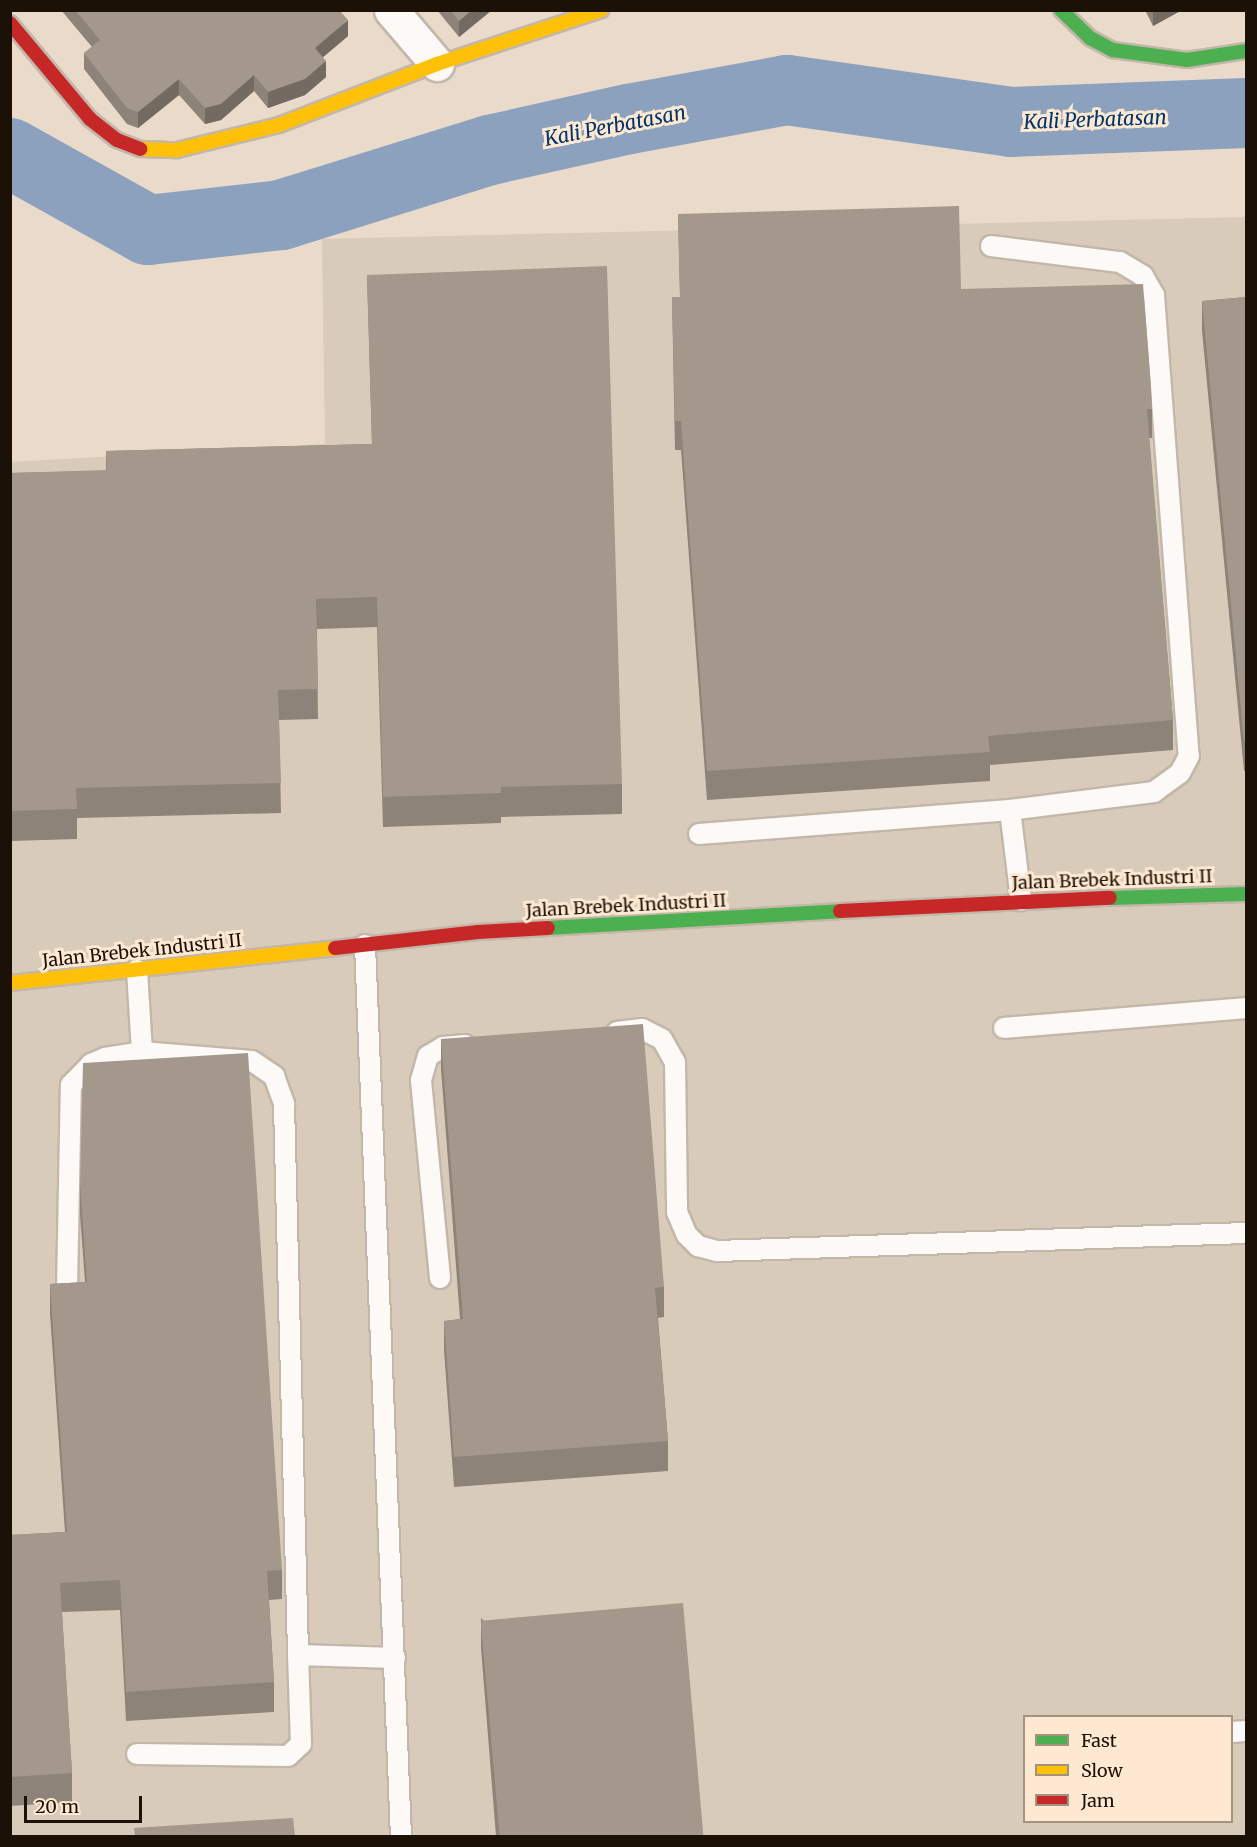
<!DOCTYPE html>
<style>
body{margin:0}
#map{position:relative;width:1257px;height:1847px;overflow:hidden;background:#e9daca;font-family:Merriweather,serif}
div>[style]{position:absolute}
.industrial>*{inset:0;background:#d8cbb9}
.river>*{height:70px;margin:-35px;padding:0 35px;transform-origin:35px;border-radius:35px;background:#8ca1bd}
.roads{filter:drop-shadow(2px 0 #c3b7aa) drop-shadow(-2px 0 #c3b7aa) drop-shadow(0 2px #c3b7aa) drop-shadow(0 -2px #c3b7aa)}
.lane>*{height:20px;margin:-10px;padding:0 10px;transform-origin:10px;border-radius:10px;background:#fcf9f7}
.street>*{height:33px;margin:-16.5px;padding:0 16.5px;transform-origin:16.5px;border-radius:16.5px;background:#fcf9f7}
.fast>*{height:14px;margin:-7px;padding:0 7px;transform-origin:7px;border-radius:7px;background:#4caf50}
.slow>*{height:14px;margin:-7px;padding:0 7px;transform-origin:7px;border-radius:7px;background:#ffc107}
.jam>*{height:14px;margin:-7px;padding:0 7px;transform-origin:7px;border-radius:7px;background:#c62828}
.wall>*{inset:0;background:#8d8378}
.shaded-wall>*{inset:0;background:#736a62}
.building>*{inset:0;background:#a4988c;transform-origin:0 0}
span{translate:-50% -50%;white-space:nowrap;text-align:center;line-height:1.15;-webkit-text-stroke:6px #ffe8d1;paint-order:stroke}
.street-label{font-size:18px;color:#1b1107}
.water-label{font-size:20px;color:#00356e;font-style:italic}
.frame{position:absolute;inset:0;border:12px solid #1b1107;pointer-events:none}
.legend{position:absolute;left:1023px;top:1715px;width:210px;height:108px;box-sizing:border-box;background:#ffe8d1;border:2px solid #a49280;margin:0;padding:8px 10px;list-style:none;font-size:18px;color:#1b1107}
.legend li{display:flex;align-items:center;gap:12px;height:30px}
.legend b{width:30px;border:2px solid #a49280}
.scale{position:absolute;left:24px;top:1796px;width:118px;height:27px;box-sizing:border-box;border:3px solid #1b1107;border-top:0;padding-left:8px;font-size:18px;line-height:21px;white-space:nowrap;color:#1b1107;-webkit-text-stroke:4px #ffe8d1;paint-order:stroke}
</style>
<div id="map">
<div class="industrial">
<i style="clip-path:polygon(evenodd,1246px 217px,1246px 1836px,11px 1836px,11px 462px,325px 444px,322px 239px,1246px 217px,1024px 1716px,1232px 1716px,1232px 1822px,1024px 1822px,1024px 1716px)"></i>
</div>
<div class="river">
<i style="left:10px;top:153px;width:158px;rotate:29.2deg"></i>
<i style="left:148px;top:230px;width:134px;rotate:-6.4deg"></i>
<i style="left:281px;top:215px;width:219px;rotate:-17.3deg"></i>
<i style="left:490px;top:150px;width:142px;rotate:-12.6deg"></i>
<i style="left:629px;top:119px;width:161px;rotate:-10.4deg"></i>
<i style="left:787px;top:90px;width:226px;rotate:8.1deg"></i>
<i style="left:1011px;top:122px;width:235px;rotate:-2.2deg"></i>
</div>
<div class="roads">
<div class="lane">
<i style="left:991px;top:246px;width:130px;rotate:7.1deg"></i>
<i style="left:1120px;top:262px;width:27px;rotate:31deg"></i>
<i style="left:1143px;top:276px;width:22px;rotate:60deg"></i>
<i style="left:1154px;top:295px;width:462px;rotate:85.7deg"></i>
<i style="left:1189px;top:756px;width:19px;rotate:118deg"></i>
<i style="left:1180px;top:773px;width:32px;rotate:144deg"></i>
<i style="left:1154px;top:792px;width:145px;rotate:172.9deg"></i>
<i style="left:699px;top:834px;width:312px;rotate:-4.4deg"></i>
<i style="left:1010px;top:810px;width:91px;rotate:83deg"></i>
<i style="left:365px;top:945px;width:892px;rotate:87.69deg"></i>
<i style="left:137px;top:970px;width:82px;rotate:86.5deg"></i>
<i style="left:142px;top:1052px;width:110px;rotate:4.7deg"></i>
<i style="left:252px;top:1061px;width:27px;rotate:34deg"></i>
<i style="left:274px;top:1076px;width:30px;rotate:70deg"></i>
<i style="left:284px;top:1104px;width:551px;rotate:88.54deg"></i>
<i style="left:1004px;top:1028px;width:243px;rotate:-4.7deg"></i>
<i style="left:617px;top:1032px;width:25px;rotate:-7deg"></i>
<i style="left:642px;top:1029px;width:22px;rotate:27deg"></i>
<i style="left:662px;top:1039px;width:26px;rotate:61deg"></i>
<i style="left:675px;top:1062px;width:150px;rotate:89.2deg"></i>
<i style="left:677px;top:1212px;width:25px;rotate:67deg"></i>
<i style="left:687px;top:1235px;width:16px;rotate:45deg"></i>
<i style="left:698px;top:1246px;width:20px;rotate:15deg"></i>
<i style="left:717px;top:1251px;width:529px;rotate:-1.95deg"></i>
<i style="left:440px;top:1278px;width:199px;rotate:-95.5deg"></i>
<i style="left:421px;top:1080px;width:25px;rotate:-74deg"></i>
<i style="left:428px;top:1056px;width:17px;rotate:-31deg"></i>
<i style="left:443px;top:1047px;width:22px;rotate:-5deg"></i>
<i style="left:67px;top:1288px;width:203px;rotate:-88.9deg"></i>
<i style="left:71px;top:1085px;width:29px;rotate:-46deg"></i>
<i style="left:91px;top:1064px;width:15px;rotate:-23deg"></i>
<i style="left:105px;top:1058px;width:37px;rotate:-9deg"></i>
<i style="left:1232px;top:1732px;width:14px;rotate:-4deg"></i>
<i style="left:137px;top:1754px;width:151px;rotate:0.8deg"></i>
<i style="left:288px;top:1756px;width:18px;rotate:-43deg"></i>
<i style="left:301px;top:1744px;width:89px;rotate:-91.9deg"></i>
<i style="left:298px;top:1655px;width:97px;rotate:1.8deg"></i>
</div>
<div class="street">
<i style="left:391px;top:10px;width:71px;rotate:49.6deg"></i>
</div>
<div class="fast">
<i style="left:1061px;top:10px;width:40px;rotate:44deg"></i>
<i style="left:1090px;top:38px;width:26px;rotate:28deg"></i>
<i style="left:1113px;top:50px;width:75px;rotate:7.7deg"></i>
<i style="left:1187px;top:60px;width:60px;rotate:-8.7deg"></i>
<i style="left:1110px;top:898px;width:136px;rotate:-1.7deg"></i>
<i style="left:548px;top:928px;width:292px;rotate:-3.3deg"></i>
</div>
<div class="slow">
<i style="left:140px;top:149px;width:37px;rotate:2deg"></i>
<i style="left:177px;top:150px;width:105px;rotate:-13.8deg"></i>
<i style="left:279px;top:125px;width:169px;rotate:-21.1deg"></i>
<i style="left:437px;top:64px;width:173px;rotate:-18.2deg"></i>
<i style="left:10px;top:983px;width:327px;rotate:-6.1deg"></i>
</div>
<div class="jam">
<i style="left:10px;top:23px;width:125px;rotate:50.2deg"></i>
<i style="left:90px;top:119px;width:34px;rotate:38deg"></i>
<i style="left:117px;top:140px;width:25px;rotate:21deg"></i>
<i style="left:840px;top:911px;width:270px;rotate:-2.8deg"></i>
<i style="left:335px;top:948px;width:144px;rotate:-6.4deg"></i>
<i style="left:478px;top:932px;width:70px;rotate:-3.3deg"></i>
</div>
</div>
<div class="wall">
<i style="clip-path:polygon(61px 10px,339px 10px,348px 36px,323px 57px,326px 77px,305px 95px,268px 108px,254px 91px,221px 120px,205px 124px,179px 95px,138px 128px,127px 124px,84px 69px,84px 53px,92px 47px)"></i>
<i style="clip-path:polygon(437px 10px,492px 10px,459px 37px)"></i>
<i style="clip-path:polygon(1145px 10px,1182px 10px,1153px 26px)"></i>
<i style="clip-path:polygon(678px 214px,961px 289px,1152px 409px,1152px 438px,1149px 438px,1173px 720px,1173px 750px,990px 765px,990px 781px,707px 800px,681px 450px,675px 450px,672px 297px,680px 297px)"></i>
<i style="clip-path:polygon(367px 275px,622px 784px,622px 814px,501px 817px,501px 823px,383px 827px,377px 627px,317px 629px,318px 719px,279px 720px,281px 813px,77px 818px,77px 839px,10px 841px,10px 473px,106px 471px,106px 451px,372px 444px)"></i>
<i style="clip-path:polygon(1246px 297px,1246px 771px,1244px 771px,1202px 331px,1202px 301px)"></i>
<i style="clip-path:polygon(441px 1039px,664px 1287px,664px 1317px,658px 1318px,668px 1441px,668px 1471px,454px 1487px,444px 1350px,444px 1321px,460px 1319px,441px 1069px)"></i>
<i style="clip-path:polygon(80px 1184px,282px 1570px,282px 1599px,269px 1600px,274px 1682px,274px 1712px,126px 1721px,120px 1610px,62px 1612px,72px 1773px,72px 1802px,10px 1806px,10px 1535px,65px 1532px,50px 1314px,50px 1284px,85px 1282px,80px 1214px)"></i>
<i style="clip-path:polygon(481px 1618px,702px 1836px,496px 1836px,481px 1648px)"></i>
</div>
<div class="shaded-wall">
<i style="clip-path:polygon(472px 10px,492px 10px,459px 37px,459px 21px)"></i>
<i style="clip-path:polygon(1153px 10px,1182px 10px,1153px 26px)"></i>
<i style="clip-path:polygon(348px 20px,348px 36px,315px 64px,315px 48px)"></i>
<i style="clip-path:polygon(326px 61px,326px 77px,305px 95px,268px 108px,268px 92px)"></i>
<i style="clip-path:polygon(254px 75px,254px 91px,221px 120px,205px 124px,205px 108px)"></i>
<i style="clip-path:polygon(179px 79px,179px 95px,138px 128px,138px 112px)"></i>
</div>
<div class="building">
<i style="clip-path:polygon(75px 10px,339px 10px,348px 20px,315px 48px,326px 61px,305px 79px,268px 92px,254px 75px,221px 104px,205px 108px,179px 79px,138px 112px,127px 108px,84px 53px,100px 40px)"></i>
<i style="clip-path:polygon(450px 10px,472px 10px,459px 21px)"></i>
<i style="clip-path:polygon(959px 206px,961px 289px,1143px 284px,1151px 386px,1152px 409px,1147px 409px,1173px 720px,988px 736px,990px 752px,707px 771px,681px 421px,675px 421px,672px 297px,680px 297px,678px 214px)"></i>
<i style="clip-path:polygon(607px 266px,622px 784px,501px 787px,501px 793px,383px 797px,377px 597px,316px 599px,318px 689px,278px 690px,281px 783px,76px 788px,77px 809px,10px 811px,10px 473px,107px 470px,106px 451px,372px 444px,367px 275px)"></i>
<i style="clip-path:polygon(1246px 297px,1246px 741px,1244px 741px,1202px 301px)"></i>
<i style="clip-path:polygon(643px 1024px,664px 1287px,655px 1288px,668px 1441px,454px 1457px,444px 1321px,463px 1319px,441px 1039px)"></i>
<i style="clip-path:polygon(248px 1053px,282px 1570px,267px 1571px,274px 1682px,126px 1692px,120px 1580px,60px 1583px,72px 1773px,10px 1777px,10px 1535px,67px 1532px,50px 1284px,87px 1282px,80px 1184px,83px 1063px)"></i>
<i style="left:683px;top:1603px;width:234px;height:203px;rotate:85deg"></i>
<i style="clip-path:polygon(293px 1818px,295px 1836px,135px 1836px,134px 1828px)"></i>
</div>
<div class="street-label">
<span style="left:1112px;top:880px;rotate:-2deg">Jalan Brebek Industri II</span>
<span style="left:626px;top:906px;rotate:-3deg">Jalan Brebek Industri II</span>
<span style="left:142px;top:951px;rotate:-6deg">Jalan Brebek Industri II</span>
</div>
<div class="water-label">
<span style="left:1095px;top:119px;rotate:-2deg">Kali Perbatasan</span>
<span style="left:615px;top:125px;rotate:-11deg">Kali Perbatasan</span>
</div>
<div class="frame"></div>
<ul class="legend">
<li><b style="height:8px;background:#4caf50"></b>Fast</li>
<li><b style="height:8px;background:#ffc107"></b>Slow</li>
<li><b style="height:8px;background:#c62828"></b>Jam</li>
</ul>
<div class="scale">20 m</div>
</div>
